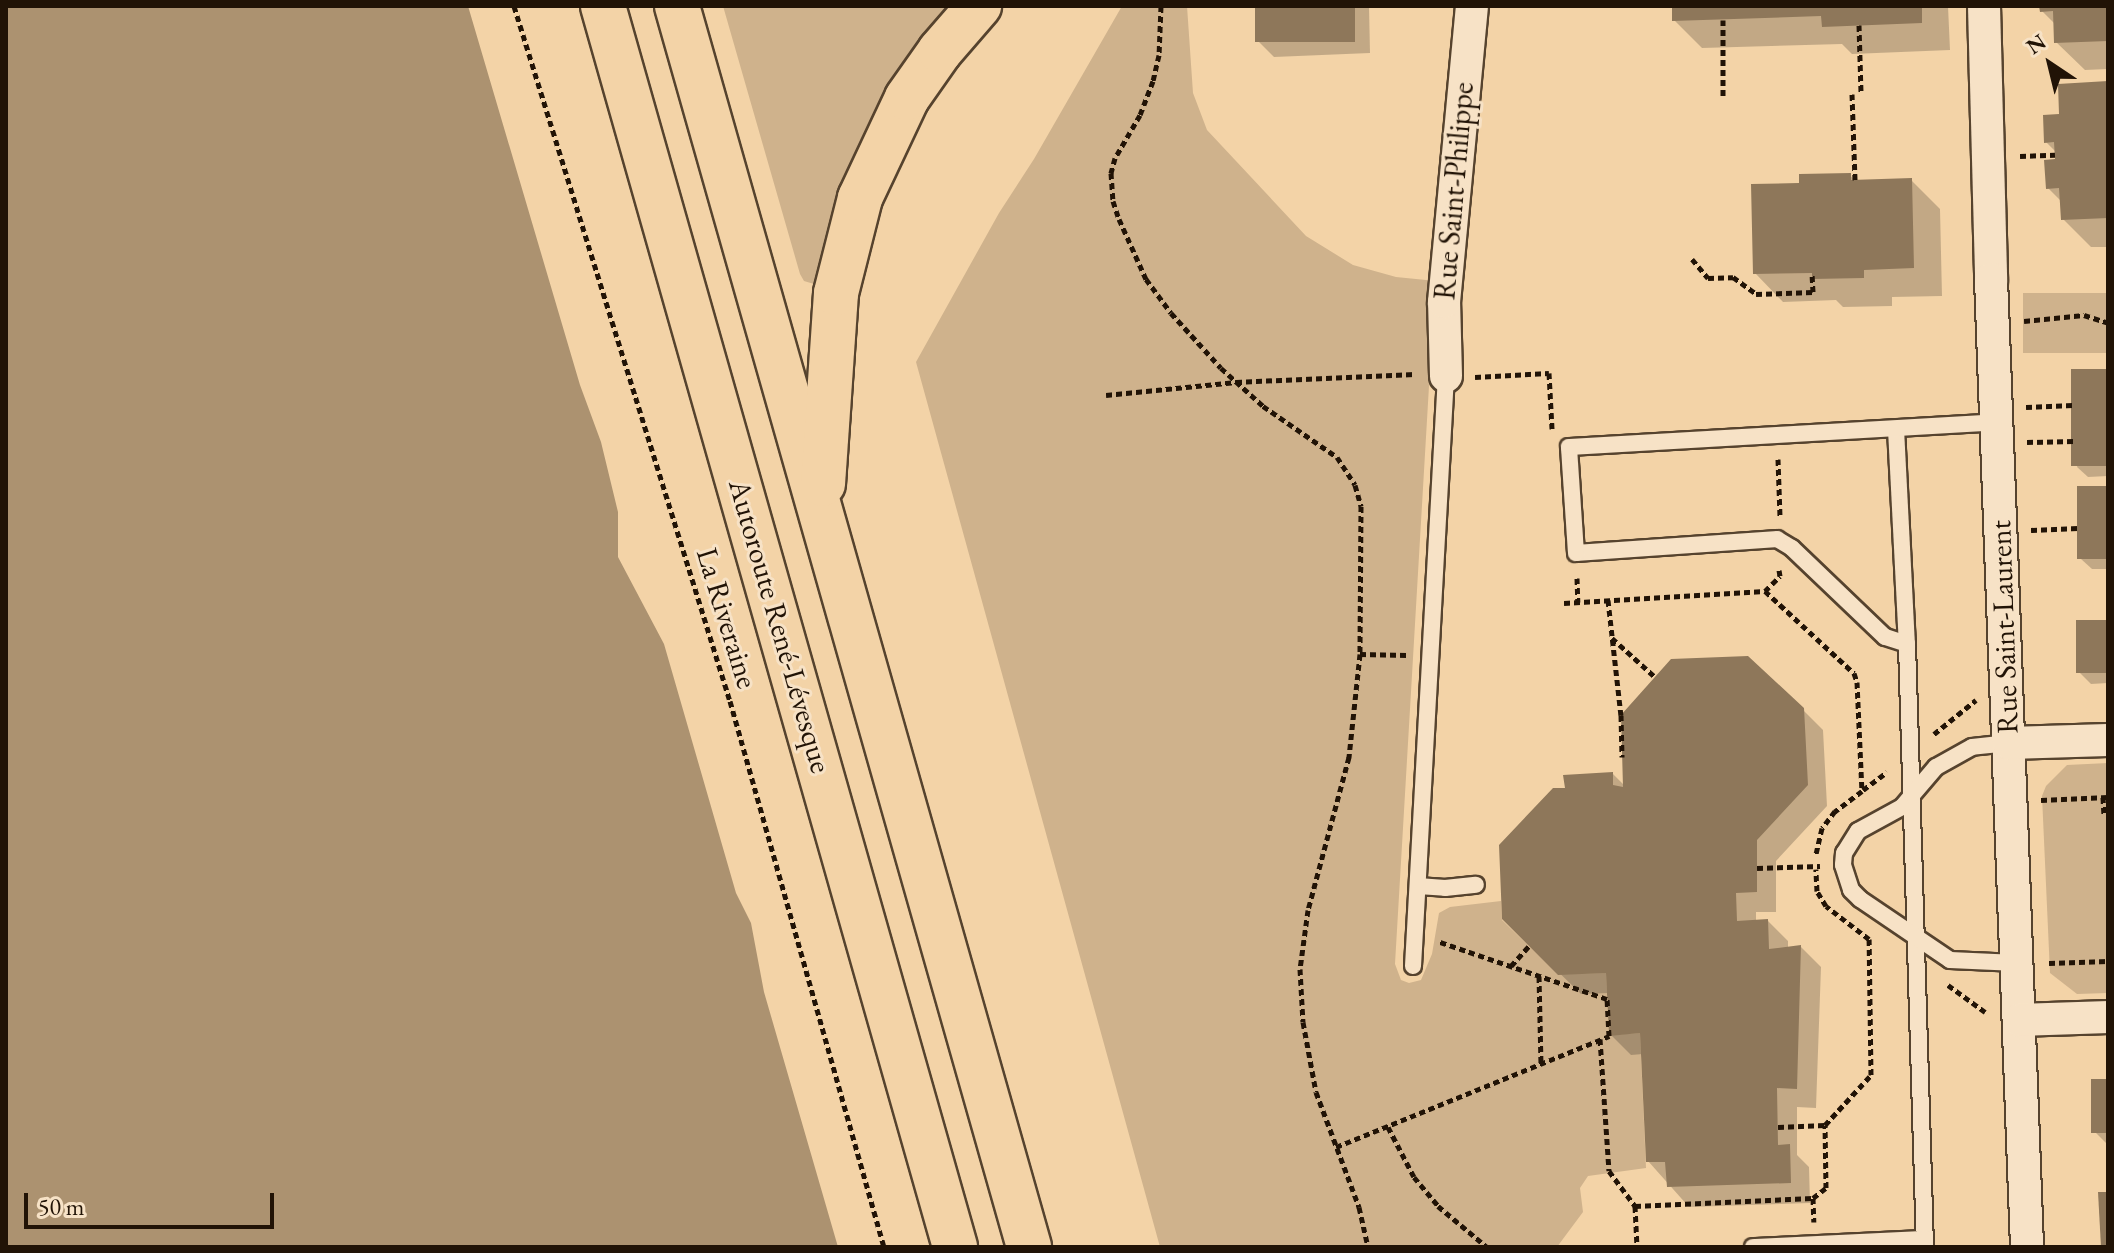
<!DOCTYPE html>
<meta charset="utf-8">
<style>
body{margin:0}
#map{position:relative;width:2114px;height:1253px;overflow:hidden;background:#f3d3a7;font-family:"EB Garamond",serif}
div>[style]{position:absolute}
.green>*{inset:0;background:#cfb28c;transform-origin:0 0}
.water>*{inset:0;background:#ac9270}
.shadow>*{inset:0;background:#0003}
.building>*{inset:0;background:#8e775a;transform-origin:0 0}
.path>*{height:5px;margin-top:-2.5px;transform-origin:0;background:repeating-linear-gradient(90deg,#211306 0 6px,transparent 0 10px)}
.roads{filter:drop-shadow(2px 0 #56432e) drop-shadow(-2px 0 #56432e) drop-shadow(0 2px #56432e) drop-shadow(0 -2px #56432e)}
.service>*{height:16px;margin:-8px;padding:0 8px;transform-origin:8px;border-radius:8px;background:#f7e2c6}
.minor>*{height:32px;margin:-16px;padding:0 16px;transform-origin:16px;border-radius:16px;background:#f7e2c6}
.motorway>*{height:44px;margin:-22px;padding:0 22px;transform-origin:22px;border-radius:22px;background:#f3d3a7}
span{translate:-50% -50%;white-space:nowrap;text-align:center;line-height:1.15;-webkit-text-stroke:6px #f7e2c6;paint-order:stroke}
.street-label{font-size:30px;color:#211306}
.frame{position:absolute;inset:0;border:8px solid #211306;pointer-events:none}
.north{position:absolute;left:2010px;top:24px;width:80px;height:80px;-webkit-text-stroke:6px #f7e2c6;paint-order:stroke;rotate:325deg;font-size:22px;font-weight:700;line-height:32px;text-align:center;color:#211306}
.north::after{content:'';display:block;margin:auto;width:28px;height:36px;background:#211306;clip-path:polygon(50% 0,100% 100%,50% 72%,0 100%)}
.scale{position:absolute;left:24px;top:1193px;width:250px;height:36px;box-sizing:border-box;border:4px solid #211306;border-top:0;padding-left:10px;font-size:24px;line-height:28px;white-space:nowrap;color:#211306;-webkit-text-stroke:6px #f7e2c6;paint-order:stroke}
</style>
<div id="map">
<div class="green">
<i style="clip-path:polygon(723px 6px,954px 6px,860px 148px,830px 224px,819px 281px,814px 284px,804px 281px,800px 274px)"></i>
<i style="clip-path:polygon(1122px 6px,1187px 6px,1193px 93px,1207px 130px,1306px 236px,1353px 265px,1396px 277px,1436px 281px,1427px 356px,1429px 386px,1395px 964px,1401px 980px,1409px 983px,1421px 980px,1432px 954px,1439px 913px,1450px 907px,1501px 901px,1502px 920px,1558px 974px,1606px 973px,1609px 1035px,1640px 1033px,1646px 1168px,1588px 1176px,1580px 1188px,1583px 1212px,1557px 1247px,1160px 1247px,916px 362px,999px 213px,1034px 159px)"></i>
<i style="left:2108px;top:293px;width:60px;height:85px;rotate:90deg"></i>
<i style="clip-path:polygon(2108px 763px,2108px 993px,2077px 994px,2050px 973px,2042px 796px,2046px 786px,2067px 765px)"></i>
</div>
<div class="water">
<i style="clip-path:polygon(6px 6px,468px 6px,580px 385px,601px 442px,618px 512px,618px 557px,664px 644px,736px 893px,751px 923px,764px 992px,838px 1247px,6px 1247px)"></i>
</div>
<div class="shadow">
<i style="clip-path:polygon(1257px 6px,1369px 6px,1370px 53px,1274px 57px,1258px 41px)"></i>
<i style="clip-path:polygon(1674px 6px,1948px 6px,1950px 50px,1852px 54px,1842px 44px,1702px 48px,1674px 20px)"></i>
<i style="clip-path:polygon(2041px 6px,2108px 6px,2108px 69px,2085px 70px,2056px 42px,2056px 25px,2042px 11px)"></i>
<i style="clip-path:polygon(2108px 83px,2108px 247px,2091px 247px,2063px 219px,2062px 202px,2048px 188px,2057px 161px,2057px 153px,2046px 142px,2061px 116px)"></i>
<i style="clip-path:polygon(1850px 175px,1856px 182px,1911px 180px,1940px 209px,1942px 296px,1892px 297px,1892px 306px,1843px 307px,1836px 300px,1783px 302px,1755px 273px,1801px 184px)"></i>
<i style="clip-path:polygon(2108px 371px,2108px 476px,2088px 477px,2077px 467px)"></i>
<i style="clip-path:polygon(2108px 488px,2108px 569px,2092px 569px,2081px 559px)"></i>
<i style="clip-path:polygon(2108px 622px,2108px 683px,2091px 684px,2080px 673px)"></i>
<i style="clip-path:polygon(1802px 709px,1823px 730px,1827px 806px,1776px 861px,1776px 912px,1756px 912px,1756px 921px,1768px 921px,1788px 941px,1788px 948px,1801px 947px,1821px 967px,1816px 1108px,1797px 1107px,1797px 1155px,1809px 1167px,1810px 1203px,1689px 1207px,1648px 1161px,1643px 1054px,1631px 1055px,1611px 1035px,1609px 993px,1581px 994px,1504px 919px,1567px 790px,1613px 774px,1625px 786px)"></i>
<i style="clip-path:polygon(2108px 1082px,2108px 1143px,2106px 1143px,2095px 1132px)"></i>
</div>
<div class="building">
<i style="left:1255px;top:6px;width:100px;height:36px"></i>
<i style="clip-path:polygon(1672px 6px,1922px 6px,1922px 23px,1822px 27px,1821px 16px,1672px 21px)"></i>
<i style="clip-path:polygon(2039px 6px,2108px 6px,2108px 41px,2054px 43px,2053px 11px,2040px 12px)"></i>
<i style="clip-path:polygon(2108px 81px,2108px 218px,2061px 220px,2059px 188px,2046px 189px,2044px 160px,2055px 159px,2054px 142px,2044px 143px,2043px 115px,2059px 114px,2058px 84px)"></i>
<i style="clip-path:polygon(1851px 173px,1851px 180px,1912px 178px,1914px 268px,1864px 270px,1864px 278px,1812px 279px,1812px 273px,1753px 274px,1751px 184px,1799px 183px,1799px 174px)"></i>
<i style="left:2108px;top:369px;width:97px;height:37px;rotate:90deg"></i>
<i style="left:2108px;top:486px;width:73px;height:31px;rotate:90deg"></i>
<i style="left:2108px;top:620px;width:53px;height:32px;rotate:90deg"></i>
<i style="clip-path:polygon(1748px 656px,1804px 708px,1808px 785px,1757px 840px,1757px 892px,1736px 893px,1737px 921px,1768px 919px,1769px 949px,1801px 945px,1797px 1089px,1777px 1088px,1778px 1145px,1790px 1144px,1791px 1183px,1667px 1187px,1665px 1162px,1646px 1162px,1640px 1033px,1609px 1036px,1606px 973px,1558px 975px,1502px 919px,1499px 845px,1553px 788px,1565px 788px,1563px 775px,1613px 772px,1613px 785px,1623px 787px,1621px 715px,1671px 659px)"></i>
<i style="left:2108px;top:1079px;width:54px;height:17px;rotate:90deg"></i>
<i style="clip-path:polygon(2098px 1192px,2108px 1192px,2108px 1247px,2101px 1247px)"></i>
</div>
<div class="path">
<i style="left:514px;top:6px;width:728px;rotate:72.74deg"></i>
<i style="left:730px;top:701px;width:567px;rotate:74.25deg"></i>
<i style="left:1161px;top:6px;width:49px;rotate:92.3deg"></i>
<i style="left:1159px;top:55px;width:27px;rotate:103deg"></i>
<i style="left:1153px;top:81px;width:36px;rotate:111deg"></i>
<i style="left:1140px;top:115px;width:50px;rotate:120.2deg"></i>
<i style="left:1115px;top:158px;width:16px;rotate:105deg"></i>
<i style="left:1111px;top:173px;width:28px;rotate:86deg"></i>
<i style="left:1113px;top:201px;width:19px;rotate:72deg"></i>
<i style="left:1119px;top:219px;width:66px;rotate:65.8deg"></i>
<i style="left:1146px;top:279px;width:42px;rotate:53.7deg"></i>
<i style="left:1171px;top:313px;width:74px;rotate:47.7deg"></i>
<i style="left:1221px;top:368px;width:57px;rotate:42.1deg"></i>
<i style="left:1263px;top:406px;width:90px;rotate:34.6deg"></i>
<i style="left:1337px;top:457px;width:33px;rotate:57deg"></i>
<i style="left:1355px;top:485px;width:22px;rotate:74deg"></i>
<i style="left:1361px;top:506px;width:148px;rotate:90.4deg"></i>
<i style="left:1360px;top:654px;width:104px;rotate:96.1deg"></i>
<i style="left:1349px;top:757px;width:158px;rotate:105deg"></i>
<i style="left:1308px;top:910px;width:60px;rotate:97.7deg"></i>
<i style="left:1300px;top:969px;width:53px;rotate:86.8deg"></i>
<i style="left:1303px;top:1022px;width:71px;rotate:79.5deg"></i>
<i style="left:1316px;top:1092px;width:123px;rotate:69.5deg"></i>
<i style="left:1359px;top:1207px;width:41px;rotate:77.3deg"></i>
<i style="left:1723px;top:20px;width:79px;rotate:90deg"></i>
<i style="left:1859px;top:25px;width:68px;rotate:88.3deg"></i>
<i style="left:1852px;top:94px;width:86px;rotate:88deg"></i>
<i style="left:2020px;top:156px;width:35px;rotate:-2deg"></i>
<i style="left:1692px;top:259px;width:25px;rotate:50deg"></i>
<i style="left:1708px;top:278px;width:25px;rotate:-2deg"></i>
<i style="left:1733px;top:277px;width:29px;rotate:36deg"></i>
<i style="left:1756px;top:294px;width:57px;rotate:-2deg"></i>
<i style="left:1813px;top:292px;width:19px;rotate:-93deg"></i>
<i style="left:2024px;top:321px;width:60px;rotate:-5.7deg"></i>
<i style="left:2084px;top:315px;width:25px;rotate:18deg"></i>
<i style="left:1475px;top:377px;width:74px;rotate:-3.1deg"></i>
<i style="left:1549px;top:373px;width:56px;rotate:86.9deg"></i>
<i style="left:1106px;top:395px;width:131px;rotate:-5.7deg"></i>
<i style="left:1236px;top:382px;width:179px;rotate:-2.6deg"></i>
<i style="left:2026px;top:407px;width:47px;rotate:-2.4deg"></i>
<i style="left:2027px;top:442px;width:47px;rotate:-1.2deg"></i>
<i style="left:1778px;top:459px;width:58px;rotate:88deg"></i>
<i style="left:2031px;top:530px;width:47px;rotate:-2.4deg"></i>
<i style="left:1577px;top:578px;width:24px;rotate:88deg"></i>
<i style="left:1765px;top:591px;width:21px;rotate:-45deg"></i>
<i style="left:1780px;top:576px;width:6px;rotate:-99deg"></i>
<i style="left:1608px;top:600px;width:116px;rotate:83.6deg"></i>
<i style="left:1621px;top:715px;width:42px;rotate:88.6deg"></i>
<i style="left:1564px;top:603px;width:201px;rotate:-3.4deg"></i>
<i style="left:1765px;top:591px;width:121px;rotate:42.7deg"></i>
<i style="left:1854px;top:673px;width:9px;rotate:72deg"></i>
<i style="left:1857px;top:682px;width:109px;rotate:87.4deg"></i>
<i style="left:1862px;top:791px;width:34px;rotate:143deg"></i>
<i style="left:1835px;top:811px;width:21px;rotate:127deg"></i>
<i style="left:1822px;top:828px;width:28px;rotate:103deg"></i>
<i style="left:1612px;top:638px;width:58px;rotate:42.2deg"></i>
<i style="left:1360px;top:654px;width:47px;rotate:1.2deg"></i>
<i style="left:1934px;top:734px;width:54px;rotate:-39deg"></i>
<i style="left:1863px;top:790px;width:30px;rotate:-37deg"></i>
<i style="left:2103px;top:797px;width:19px;rotate:87deg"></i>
<i style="left:2041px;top:800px;width:67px;rotate:-2.6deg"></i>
<i style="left:1757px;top:868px;width:63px;rotate:-1.8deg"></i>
<i style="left:2049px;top:963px;width:59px;rotate:-1.9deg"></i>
<i style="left:1511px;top:966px;width:27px;rotate:-48deg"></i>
<i style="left:1539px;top:976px;width:88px;rotate:88.7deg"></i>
<i style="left:1948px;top:985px;width:46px;rotate:36.1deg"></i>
<i style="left:1600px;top:1039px;width:132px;rotate:86.1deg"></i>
<i style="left:1609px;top:1171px;width:44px;rotate:53.4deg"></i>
<i style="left:1635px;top:1206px;width:41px;rotate:87.2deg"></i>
<i style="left:1388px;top:1127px;width:56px;rotate:62.5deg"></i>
<i style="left:1414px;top:1177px;width:38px;rotate:50deg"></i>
<i style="left:1438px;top:1206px;width:64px;rotate:39.9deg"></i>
<i style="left:1778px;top:1127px;width:47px;rotate:-2.4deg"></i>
<i style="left:1336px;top:1147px;width:295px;rotate:-22.1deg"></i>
<i style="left:1609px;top:1036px;width:37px;rotate:-93deg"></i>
<i style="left:1607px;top:999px;width:179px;rotate:-161.1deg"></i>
<i style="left:1813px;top:1198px;width:24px;rotate:88deg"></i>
<i style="left:1635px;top:1206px;width:178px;rotate:-2.6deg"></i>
<i style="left:1813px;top:1198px;width:16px;rotate:-38deg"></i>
<i style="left:1826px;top:1188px;width:63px;rotate:-90.9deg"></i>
<i style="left:1825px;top:1125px;width:68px;rotate:-47.4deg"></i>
<i style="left:1871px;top:1075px;width:136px;rotate:-90.8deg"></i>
<i style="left:1869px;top:939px;width:54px;rotate:-142.5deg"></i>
<i style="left:1826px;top:906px;width:17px;rotate:-121deg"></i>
<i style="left:1817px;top:891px;width:22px;rotate:-93deg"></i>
</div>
<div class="roads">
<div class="service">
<i style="left:1896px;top:429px;width:215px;rotate:87.1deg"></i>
<i style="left:1907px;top:644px;width:603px;rotate:88.29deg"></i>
<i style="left:1907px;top:644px;width:23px;rotate:-162deg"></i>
<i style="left:1885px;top:637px;width:129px;rotate:-136.3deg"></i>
<i style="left:1792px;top:548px;width:17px;rotate:-149deg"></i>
<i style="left:1777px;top:539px;width:201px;rotate:176deg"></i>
<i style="left:1576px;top:553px;width:106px;rotate:-93.8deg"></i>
<i style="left:1569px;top:447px;width:429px;rotate:-3.3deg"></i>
<i style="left:2009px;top:743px;width:37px;rotate:174deg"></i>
<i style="left:1972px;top:747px;width:41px;rotate:150.9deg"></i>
<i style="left:1936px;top:767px;width:52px;rotate:130.4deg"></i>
<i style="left:1902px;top:807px;width:50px;rotate:151.4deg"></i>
<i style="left:1858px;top:831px;width:26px;rotate:122deg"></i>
<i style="left:1844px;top:853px;width:12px;rotate:95deg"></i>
<i style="left:1843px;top:865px;width:26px;rotate:72deg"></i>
<i style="left:1851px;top:890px;width:13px;rotate:45deg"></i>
<i style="left:1860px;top:899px;width:109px;rotate:34.1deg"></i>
<i style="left:1950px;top:960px;width:67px;rotate:2.6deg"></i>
<i style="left:1418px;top:886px;width:27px;rotate:4deg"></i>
<i style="left:1445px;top:888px;width:31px;rotate:-6deg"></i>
<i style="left:1413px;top:966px;width:591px;rotate:-86.8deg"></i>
<i style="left:1753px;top:1247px;width:172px;rotate:-2.7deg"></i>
</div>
<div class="minor">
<i style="left:1984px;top:6px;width:273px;rotate:88.5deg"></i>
<i style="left:1991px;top:279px;width:969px;rotate:87.87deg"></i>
<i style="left:1446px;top:376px;width:74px;rotate:-91.5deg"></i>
<i style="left:1444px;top:302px;width:297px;rotate:-84.6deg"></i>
<i style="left:2009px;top:743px;width:99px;rotate:-1.7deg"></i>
<i style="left:2019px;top:1020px;width:89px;rotate:-1.9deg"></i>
</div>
<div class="motorway">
<i style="left:603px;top:6px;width:1290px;rotate:74.16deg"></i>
<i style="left:677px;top:6px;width:1290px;rotate:74.16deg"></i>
<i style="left:823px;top:484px;width:191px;rotate:-86.1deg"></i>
<i style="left:836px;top:293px;width:98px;rotate:-75.8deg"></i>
<i style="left:860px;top:198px;width:110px;rotate:-64.8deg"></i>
<i style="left:907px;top:98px;width:57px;rotate:-54.9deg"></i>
<i style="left:940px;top:51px;width:60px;rotate:-49.1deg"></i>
</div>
</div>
<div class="street-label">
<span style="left:1454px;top:191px;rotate:-85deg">Rue Saint-Philippe</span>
<span style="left:727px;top:618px;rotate:73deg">La Riveraine</span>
<span style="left:780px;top:626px;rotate:74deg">Autoroute René-Lévesque</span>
<span style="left:2004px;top:627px;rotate:-92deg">Rue Saint-Laurent</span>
</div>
<div class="frame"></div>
<div class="north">N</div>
<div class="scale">50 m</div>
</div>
